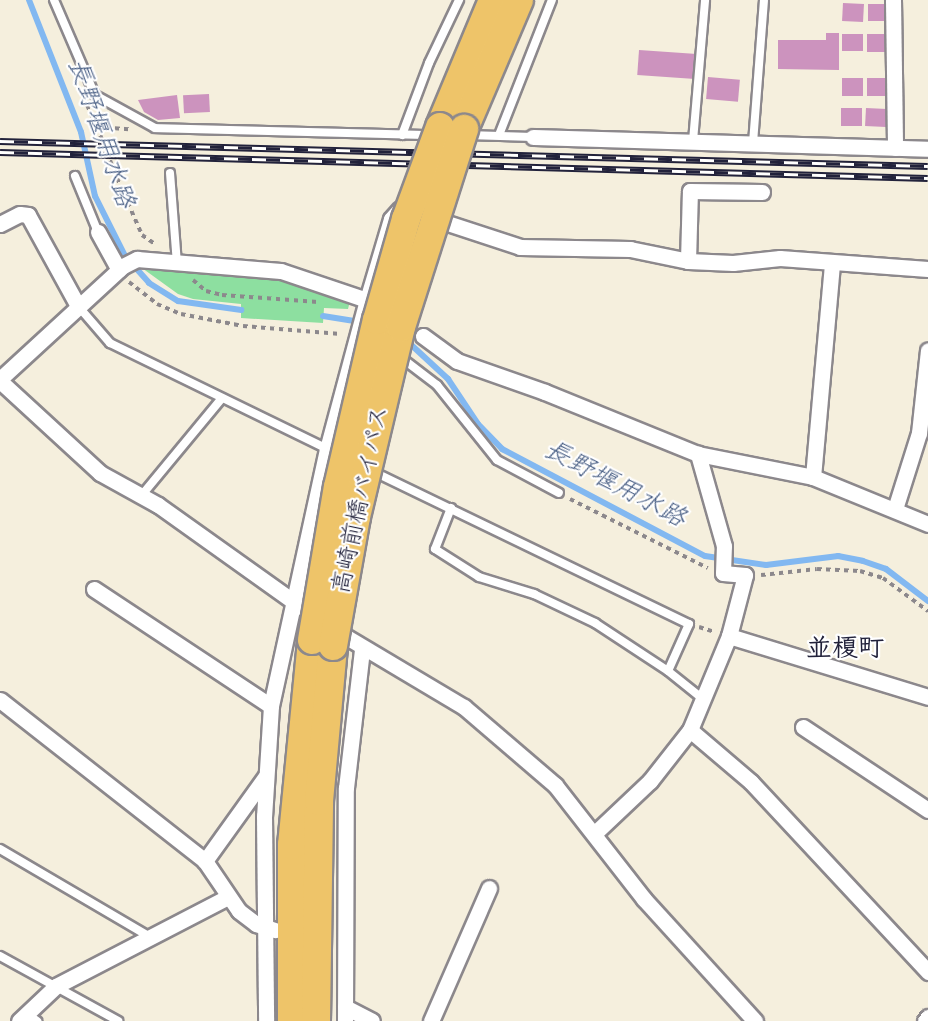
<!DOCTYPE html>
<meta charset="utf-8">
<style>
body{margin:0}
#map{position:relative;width:928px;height:1021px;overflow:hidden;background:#f5efdd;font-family:"Indie Flower","Klee One",sans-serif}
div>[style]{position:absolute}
.green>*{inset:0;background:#8ddfa0}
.stream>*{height:6px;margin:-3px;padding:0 3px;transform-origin:3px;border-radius:3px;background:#82b8f1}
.building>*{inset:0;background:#cc93be;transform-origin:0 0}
.path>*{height:4px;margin-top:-2px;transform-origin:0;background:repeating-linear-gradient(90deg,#8c888c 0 4.5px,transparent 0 9px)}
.roads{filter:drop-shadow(2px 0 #8c888c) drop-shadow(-2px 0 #8c888c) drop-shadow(0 2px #8c888c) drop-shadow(0 -2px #8c888c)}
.lane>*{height:8px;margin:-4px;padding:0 4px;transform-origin:4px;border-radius:4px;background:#fff}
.street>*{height:15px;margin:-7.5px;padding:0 7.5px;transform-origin:7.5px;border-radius:7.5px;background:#fff}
.highway>*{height:28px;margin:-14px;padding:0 14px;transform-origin:14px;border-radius:14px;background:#eec469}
.rail>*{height:7px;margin-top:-3.5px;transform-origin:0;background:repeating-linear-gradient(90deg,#fff 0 14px,#22223b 0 28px);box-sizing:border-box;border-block:2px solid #22223b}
.path-bridge>*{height:4px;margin-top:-2px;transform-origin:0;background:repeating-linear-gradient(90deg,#8c888c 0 4.5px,transparent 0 9px)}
.bridges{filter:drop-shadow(2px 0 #8c888c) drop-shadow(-2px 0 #8c888c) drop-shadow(0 2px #8c888c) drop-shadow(0 -2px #8c888c)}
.highway-bridge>*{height:28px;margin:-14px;padding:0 14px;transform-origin:14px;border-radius:14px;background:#eec469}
span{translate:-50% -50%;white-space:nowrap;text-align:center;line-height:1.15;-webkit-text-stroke:4.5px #fff;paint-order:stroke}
.street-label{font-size:24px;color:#22223b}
.water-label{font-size:26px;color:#485e84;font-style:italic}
.neighbourhood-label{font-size:26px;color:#22223b;font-weight:700}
</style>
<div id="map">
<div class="green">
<i style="clip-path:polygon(142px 268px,270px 275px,349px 297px,349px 305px,348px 309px,324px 308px,323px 323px,241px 318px,241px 304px,193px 299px,178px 294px)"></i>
</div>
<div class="stream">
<i style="left:29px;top:0;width:142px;rotate:68.5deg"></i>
<i style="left:81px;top:132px;width:66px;rotate:77.7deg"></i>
<i style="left:95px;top:196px;width:67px;rotate:63.4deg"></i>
<i style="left:125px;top:256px;width:36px;rotate:48deg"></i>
<i style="left:149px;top:283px;width:34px;rotate:32deg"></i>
<i style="left:178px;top:301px;width:64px;rotate:8.1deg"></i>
<i style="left:323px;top:316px;width:38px;rotate:9deg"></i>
<i style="left:407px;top:341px;width:56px;rotate:42.8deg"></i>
<i style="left:448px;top:379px;width:54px;rotate:56.3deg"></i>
<i style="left:478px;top:424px;width:35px;rotate:46deg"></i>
<i style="left:502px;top:449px;width:229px;rotate:27.8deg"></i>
<i style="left:705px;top:556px;width:62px;rotate:8.4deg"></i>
<i style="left:766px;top:565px;width:73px;rotate:-7.1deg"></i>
<i style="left:838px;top:556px;width:25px;rotate:11deg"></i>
<i style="left:863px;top:561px;width:24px;rotate:19deg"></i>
<i style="left:886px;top:569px;width:53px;rotate:37.3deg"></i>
</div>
<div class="building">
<i style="left:843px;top:3px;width:21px;height:18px;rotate:3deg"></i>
<i style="left:868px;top:4px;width:21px;height:17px"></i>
<i style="clip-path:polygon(826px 33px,839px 33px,839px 70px,778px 69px,778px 40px,826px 40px)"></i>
<i style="left:842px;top:34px;width:21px;height:17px"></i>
<i style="left:867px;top:34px;width:21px;height:18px"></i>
<i style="left:639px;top:50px;width:58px;height:25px;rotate:4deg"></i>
<i style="left:708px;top:77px;width:32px;height:22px;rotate:5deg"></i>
<i style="left:842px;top:78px;width:21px;height:18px"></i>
<i style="left:867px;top:78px;width:22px;height:18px"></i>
<i style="left:209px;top:94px;width:18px;height:26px;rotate:87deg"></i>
<i style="clip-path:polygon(177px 95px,180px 118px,158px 120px,144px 112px,138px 100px)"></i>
<i style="left:841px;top:108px;width:21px;height:18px"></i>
<i style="left:866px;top:108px;width:21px;height:18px;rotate:3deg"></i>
</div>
<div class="path">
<i style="left:87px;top:105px;width:24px;rotate:66deg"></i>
<i style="left:97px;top:127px;width:32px;rotate:4deg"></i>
<i style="left:117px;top:178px;width:62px;rotate:66.3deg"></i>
<i style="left:142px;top:235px;width:16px;rotate:35deg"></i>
<i style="left:193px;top:280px;width:17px;rotate:40deg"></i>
<i style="left:206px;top:291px;width:16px;rotate:14deg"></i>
<i style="left:222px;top:295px;width:96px;rotate:4.2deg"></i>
<i style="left:129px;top:282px;width:36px;rotate:38deg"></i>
<i style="left:157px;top:304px;width:26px;rotate:23deg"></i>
<i style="left:181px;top:314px;width:63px;rotate:11deg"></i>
<i style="left:243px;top:326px;width:98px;rotate:4.7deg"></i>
<i style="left:570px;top:499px;width:154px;rotate:26.6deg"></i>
<i style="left:761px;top:575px;width:56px;rotate:-6.1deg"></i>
<i style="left:817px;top:569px;width:43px;rotate:2.7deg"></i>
<i style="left:860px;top:571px;width:24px;rotate:17deg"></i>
<i style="left:883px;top:578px;width:56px;rotate:36.3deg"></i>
<i style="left:699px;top:627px;width:16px;rotate:18deg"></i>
</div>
<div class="roads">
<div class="lane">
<i style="left:54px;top:0;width:103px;rotate:66.7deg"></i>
<i style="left:95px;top:95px;width:68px;rotate:28.8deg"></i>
<i style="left:155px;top:128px;width:276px;rotate:1.5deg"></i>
<i style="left:402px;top:135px;width:77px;rotate:-69.4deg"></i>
<i style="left:429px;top:63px;width:70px;rotate:-64.5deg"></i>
<i style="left:467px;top:135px;width:66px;rotate:1.7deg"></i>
<i style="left:499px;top:135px;width:145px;rotate:-68.6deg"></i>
<i style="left:693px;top:141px;width:142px;rotate:-85.1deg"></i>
<i style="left:753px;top:143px;width:143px;rotate:-85.6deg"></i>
<i style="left:170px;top:173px;width:91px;rotate:85.6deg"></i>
<i style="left:75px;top:176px;width:61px;rotate:67.7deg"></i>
<i style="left:78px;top:306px;width:49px;rotate:49.1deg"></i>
<i style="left:110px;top:343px;width:244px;rotate:26deg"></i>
<i style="left:399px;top:356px;width:48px;rotate:37.3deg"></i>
<i style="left:437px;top:385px;width:96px;rotate:51.3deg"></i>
<i style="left:497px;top:460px;width:70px;rotate:28deg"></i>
<i style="left:372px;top:471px;width:352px;rotate:25.8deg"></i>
<i style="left:689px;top:624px;width:51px;rotate:114.1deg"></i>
<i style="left:141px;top:496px;width:127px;rotate:-50.4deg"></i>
<i style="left:451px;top:508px;width:44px;rotate:111.3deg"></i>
<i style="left:435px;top:549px;width:52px;rotate:32.5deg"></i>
<i style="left:479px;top:577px;width:58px;rotate:17.2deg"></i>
<i style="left:534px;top:594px;width:68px;rotate:25.4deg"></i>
<i style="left:595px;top:623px;width:87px;rotate:33.3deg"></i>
<i style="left:668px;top:671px;width:45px;rotate:38.7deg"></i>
<i style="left:0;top:849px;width:176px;rotate:30.4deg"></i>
<i style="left:0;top:956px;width:135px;rotate:28.8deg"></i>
<i style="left:26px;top:1013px;width:14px;rotate:36deg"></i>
</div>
<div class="street">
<i style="left:893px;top:0;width:148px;rotate:89.2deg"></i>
<i style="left:533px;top:137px;width:395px;rotate:1.7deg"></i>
<i style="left:429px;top:217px;width:96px;rotate:18.2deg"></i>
<i style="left:520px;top:247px;width:110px;rotate:1deg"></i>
<i style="left:630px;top:249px;width:59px;rotate:11.7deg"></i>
<i style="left:688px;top:261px;width:45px;rotate:2.5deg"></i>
<i style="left:733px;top:263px;width:47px;rotate:-6.1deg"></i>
<i style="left:780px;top:258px;width:148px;rotate:4.3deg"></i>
<i style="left:0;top:224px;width:22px;rotate:-27deg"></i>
<i style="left:20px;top:214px;width:8px;rotate:7deg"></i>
<i style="left:28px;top:215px;width:104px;rotate:61.2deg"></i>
<i style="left:98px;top:232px;width:43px;rotate:61.1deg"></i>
<i style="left:688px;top:261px;width:70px;rotate:-88.4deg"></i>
<i style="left:690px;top:191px;width:72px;rotate:0.8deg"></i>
<i style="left:367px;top:300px;width:84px;rotate:-73.5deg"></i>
<i style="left:391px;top:219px;width:13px;rotate:-48deg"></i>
<i style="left:423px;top:336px;width:42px;rotate:36.3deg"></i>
<i style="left:457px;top:361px;width:93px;rotate:19.4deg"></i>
<i style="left:545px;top:392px;width:165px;rotate:22.1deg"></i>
<i style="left:698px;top:454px;width:117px;rotate:11.3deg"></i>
<i style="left:813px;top:477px;width:124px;rotate:22.2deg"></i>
<i style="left:0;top:379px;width:167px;rotate:-42.6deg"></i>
<i style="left:123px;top:266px;width:16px;rotate:-27deg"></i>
<i style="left:137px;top:259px;width:144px;rotate:4.8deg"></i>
<i style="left:281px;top:271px;width:91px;rotate:18.6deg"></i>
<i style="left:367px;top:300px;width:154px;rotate:105deg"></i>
<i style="left:327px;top:449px;width:263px;rotate:102.3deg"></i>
<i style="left:271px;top:706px;width:110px;rotate:93.6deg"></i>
<i style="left:264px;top:816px;width:205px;rotate:89.4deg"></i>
<i style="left:0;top:381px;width:136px;rotate:42.6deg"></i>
<i style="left:100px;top:473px;width:66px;rotate:28.9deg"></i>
<i style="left:158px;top:505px;width:176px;rotate:35.5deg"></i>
<i style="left:813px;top:477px;width:214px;rotate:-84.9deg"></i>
<i style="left:895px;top:509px;width:80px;rotate:-72.5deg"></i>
<i style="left:919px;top:433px;width:83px;rotate:-83.8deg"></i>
<i style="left:94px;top:589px;width:212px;rotate:33.5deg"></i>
<i style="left:333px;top:629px;width:152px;rotate:30.8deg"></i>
<i style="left:464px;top:707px;width:120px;rotate:40.6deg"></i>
<i style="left:555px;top:785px;width:145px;rotate:52deg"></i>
<i style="left:644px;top:899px;width:165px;rotate:47.7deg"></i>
<i style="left:729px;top:636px;width:208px;rotate:17deg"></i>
<i style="left:0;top:700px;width:261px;rotate:38.1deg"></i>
<i style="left:803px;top:727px;width:150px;rotate:33.6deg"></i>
<i style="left:690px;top:730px;width:80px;rotate:40.4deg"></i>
<i style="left:751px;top:782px;width:260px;rotate:47deg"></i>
<i style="left:266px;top:776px;width:105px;rotate:125.7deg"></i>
<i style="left:205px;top:861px;width:60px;rotate:55.8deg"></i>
<i style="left:239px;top:911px;width:21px;rotate:37deg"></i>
<i style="left:256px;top:924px;width:20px;rotate:18deg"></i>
<i style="left:595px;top:833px;width:76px;rotate:-43.4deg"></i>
<i style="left:650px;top:781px;width:65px;rotate:-51.9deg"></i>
<i style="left:690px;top:730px;width:102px;rotate:-67.5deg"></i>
<i style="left:729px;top:636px;width:63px;rotate:-75.3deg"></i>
<i style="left:745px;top:575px;width:22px;rotate:-175deg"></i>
<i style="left:723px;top:573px;width:27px;rotate:-88deg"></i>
<i style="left:724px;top:546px;width:96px;rotate:-105.8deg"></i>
<i style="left:345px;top:1007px;width:30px;rotate:27deg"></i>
<i style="left:19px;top:1021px;width:51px;rotate:-43.4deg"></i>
<i style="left:56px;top:986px;width:194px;rotate:-27.4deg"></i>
<i style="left:345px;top:1021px;width:233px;rotate:-89.8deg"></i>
<i style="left:346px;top:788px;width:140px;rotate:-83.4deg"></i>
<i style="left:431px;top:1021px;width:145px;rotate:-66.4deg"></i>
<i style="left:925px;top:1021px;width:5px;rotate:-53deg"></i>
</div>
<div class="highway">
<i style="left:440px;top:127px;width:138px;rotate:-67.3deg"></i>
<i style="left:464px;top:129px;width:140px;rotate:-66.9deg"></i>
<i style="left:292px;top:1021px;width:176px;rotate:-90deg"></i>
<i style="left:292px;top:845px;width:206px;rotate:-84.4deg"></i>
<i style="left:316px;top:1021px;width:220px;rotate:-89.2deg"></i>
<i style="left:319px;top:801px;width:156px;rotate:-84.8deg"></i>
</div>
</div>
<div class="rail">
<i style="left:0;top:141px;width:928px;rotate:1.54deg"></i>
<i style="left:0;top:152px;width:928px;rotate:1.6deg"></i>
</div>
<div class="path-bridge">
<i style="left:97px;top:127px;width:55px;rotate:68.6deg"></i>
</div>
<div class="bridges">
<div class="highway-bridge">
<i style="left:312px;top:640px;width:155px;rotate:-80.4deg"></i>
<i style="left:338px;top:487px;width:171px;rotate:-76.9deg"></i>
<i style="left:377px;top:320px;width:105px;rotate:-74deg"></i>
<i style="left:406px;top:219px;width:98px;rotate:-69.7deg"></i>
<i style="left:333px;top:646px;width:131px;rotate:-79.9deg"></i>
<i style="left:356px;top:517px;width:195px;rotate:-76.7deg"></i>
<i style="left:401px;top:327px;width:208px;rotate:-72.3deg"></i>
</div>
</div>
<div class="street-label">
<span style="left:362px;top:500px;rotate:-78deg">高崎前橋バイパス</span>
</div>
<div class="water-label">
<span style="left:99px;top:134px;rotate:71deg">長野堰用水路</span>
<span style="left:614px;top:486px;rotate:28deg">長野堰用水路</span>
</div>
<div class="neighbourhood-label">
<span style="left:845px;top:651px">並榎町</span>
</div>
</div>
